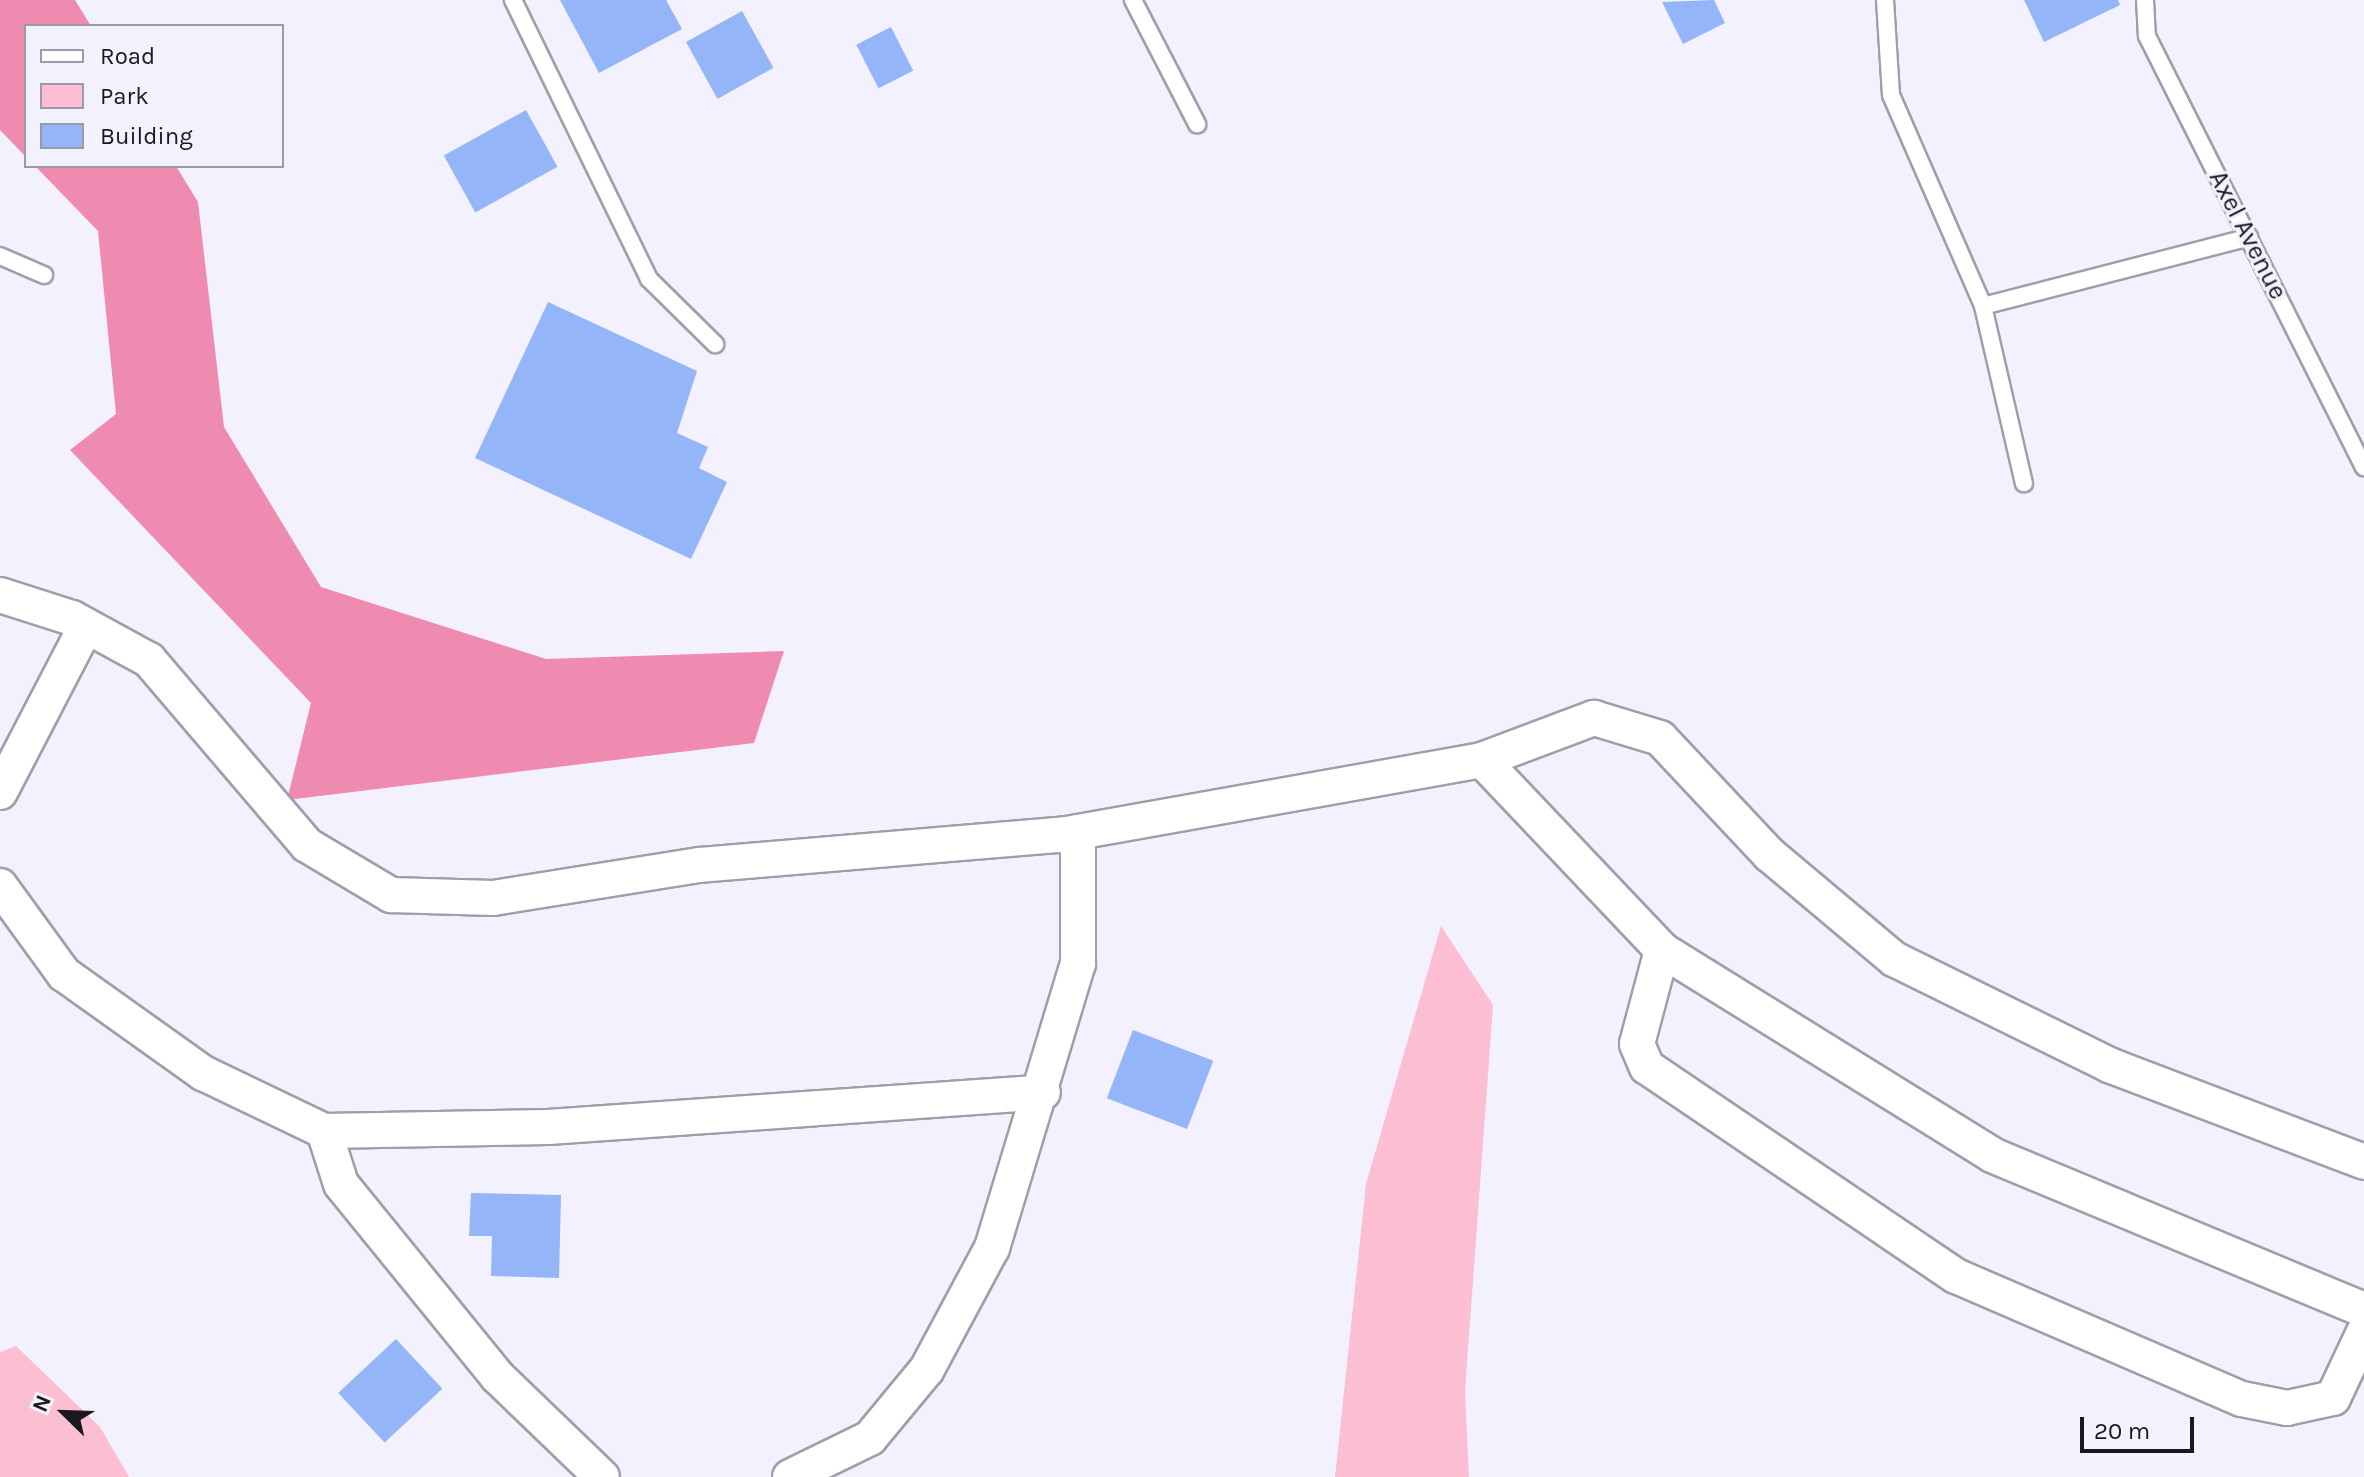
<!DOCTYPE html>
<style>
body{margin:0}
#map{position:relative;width:2364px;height:1477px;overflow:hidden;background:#f3f1fd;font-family:Karla,sans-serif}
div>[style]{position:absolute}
.green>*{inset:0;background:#fbbed3}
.forest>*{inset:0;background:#ef8bb1}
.building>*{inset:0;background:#94b6f8;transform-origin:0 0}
.roads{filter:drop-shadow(2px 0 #a09eaa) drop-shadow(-2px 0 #a09eaa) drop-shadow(0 2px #a09eaa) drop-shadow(0 -2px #a09eaa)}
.lane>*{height:16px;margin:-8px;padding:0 8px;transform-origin:8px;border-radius:8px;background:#fff}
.street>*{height:34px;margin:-17px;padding:0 17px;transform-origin:17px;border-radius:17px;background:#fff}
span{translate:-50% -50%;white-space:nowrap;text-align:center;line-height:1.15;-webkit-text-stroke:6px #f3f1fd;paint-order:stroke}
.street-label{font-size:26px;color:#19191d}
.legend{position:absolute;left:24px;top:24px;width:260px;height:144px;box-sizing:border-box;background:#f3f1fd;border:2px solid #9c9ba3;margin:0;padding:10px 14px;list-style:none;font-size:24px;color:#19191d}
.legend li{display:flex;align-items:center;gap:16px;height:40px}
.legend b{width:40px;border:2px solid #9c9ba3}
.north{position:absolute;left:24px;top:1373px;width:80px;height:80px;-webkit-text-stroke:6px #f3f1fd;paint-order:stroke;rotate:293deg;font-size:22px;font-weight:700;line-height:32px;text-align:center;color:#19191d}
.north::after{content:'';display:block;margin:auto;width:28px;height:36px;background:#19191d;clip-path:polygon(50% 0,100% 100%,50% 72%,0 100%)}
.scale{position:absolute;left:2080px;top:1417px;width:114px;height:36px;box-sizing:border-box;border:4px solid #19191d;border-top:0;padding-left:10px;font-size:24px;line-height:28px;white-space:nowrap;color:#19191d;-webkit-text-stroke:6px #f3f1fd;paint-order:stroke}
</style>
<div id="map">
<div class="green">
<i style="clip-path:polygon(1441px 926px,1493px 1005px,1465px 1391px,1469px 1477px,1335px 1477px,1366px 1184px)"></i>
<i style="clip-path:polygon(16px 1346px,100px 1427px,129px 1477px,0 1477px,0 1352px)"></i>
</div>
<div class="forest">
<i style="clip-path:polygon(0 0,75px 0,91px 26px,26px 26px,26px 157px,0 130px)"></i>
<i style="clip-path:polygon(35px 166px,176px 166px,198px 202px,224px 427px,321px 587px,546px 659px,784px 651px,754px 743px,287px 800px,311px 703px,70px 450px,116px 414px,98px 231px)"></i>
</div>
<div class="building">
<i style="clip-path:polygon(560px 0,666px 0,682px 29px,599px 73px)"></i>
<i style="clip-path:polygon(1714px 0,1725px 23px,1683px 44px,1662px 2px)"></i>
<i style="clip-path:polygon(2024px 0,2118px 0,2120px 5px,2044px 42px)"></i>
<i style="left:742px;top:11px;width:65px;height:64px;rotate:61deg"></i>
<i style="left:891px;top:27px;width:49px;height:39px;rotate:63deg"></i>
<i style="left:526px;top:110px;width:65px;height:94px;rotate:61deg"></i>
<i style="clip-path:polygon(548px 302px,697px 371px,677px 433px,708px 447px,699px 468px,727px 482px,691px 559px,475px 458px)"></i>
<i style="left:1133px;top:1030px;width:86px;height:73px;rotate:21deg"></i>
<i style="clip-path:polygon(471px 1193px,561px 1195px,559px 1278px,491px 1276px,492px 1236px,469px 1236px)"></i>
<i style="left:396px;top:1339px;width:68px;height:79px;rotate:47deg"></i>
</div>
<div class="roads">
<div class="lane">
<i style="left:513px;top:0;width:310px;rotate:64deg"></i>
<i style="left:649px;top:279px;width:93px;rotate:44.6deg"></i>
<i style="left:1133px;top:0;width:140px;rotate:62.7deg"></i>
<i style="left:1885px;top:0;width:95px;rotate:86.4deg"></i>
<i style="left:1891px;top:95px;width:230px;rotate:66.4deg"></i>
<i style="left:1983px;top:306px;width:182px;rotate:77deg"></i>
<i style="left:2145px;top:0;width:36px;rotate:87deg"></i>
<i style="left:2147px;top:36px;width:483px;rotate:63.3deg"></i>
<i style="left:0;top:256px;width:48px;rotate:23.4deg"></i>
<i style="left:1983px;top:306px;width:275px;rotate:-14.5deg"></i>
</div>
<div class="street">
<i style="left:0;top:595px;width:76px;rotate:17.7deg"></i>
<i style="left:72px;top:618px;width:88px;rotate:28.6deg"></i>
<i style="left:149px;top:660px;width:243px;rotate:49.5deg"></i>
<i style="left:307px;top:845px;width:98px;rotate:30.8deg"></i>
<i style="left:391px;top:895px;width:102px;rotate:1.7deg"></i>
<i style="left:493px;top:898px;width:210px;rotate:-9.1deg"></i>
<i style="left:700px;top:865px;width:362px;rotate:-4.8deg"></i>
<i style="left:1061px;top:835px;width:428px;rotate:-10.1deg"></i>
<i style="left:1482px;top:760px;width:120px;rotate:-20.6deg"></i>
<i style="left:1594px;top:718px;width:69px;rotate:16.9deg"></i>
<i style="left:1660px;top:738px;width:161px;rotate:46.8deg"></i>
<i style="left:1770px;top:855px;width:162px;rotate:40deg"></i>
<i style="left:1894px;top:959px;width:240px;rotate:26.2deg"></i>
<i style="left:2109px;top:1065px;width:273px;rotate:20.8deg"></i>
<i style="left:1482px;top:760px;width:262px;rotate:46.5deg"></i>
<i style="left:1662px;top:950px;width:388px;rotate:31.8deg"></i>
<i style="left:1992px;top:1155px;width:403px;rotate:22.6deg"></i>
<i style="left:0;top:792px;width:187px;rotate:-62.6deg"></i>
<i style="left:0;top:886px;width:109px;rotate:54deg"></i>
<i style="left:64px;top:974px;width:171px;rotate:35.5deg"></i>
<i style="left:203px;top:1073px;width:134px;rotate:25.6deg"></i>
<i style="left:324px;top:1131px;width:224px;rotate:-1deg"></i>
<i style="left:548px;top:1127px;width:496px;rotate:-4deg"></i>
<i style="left:1662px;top:950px;width:97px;rotate:104.9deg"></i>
<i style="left:1637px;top:1044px;width:25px;rotate:67deg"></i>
<i style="left:1647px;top:1067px;width:373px;rotate:34.1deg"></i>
<i style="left:1956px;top:1276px;width:311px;rotate:23.3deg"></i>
<i style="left:2242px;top:1399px;width:46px;rotate:11.3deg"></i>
<i style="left:2287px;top:1408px;width:47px;rotate:-12.3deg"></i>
<i style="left:2333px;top:1398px;width:73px;rotate:-64.8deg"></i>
<i style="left:324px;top:1131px;width:56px;rotate:72.2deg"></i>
<i style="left:341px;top:1184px;width:249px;rotate:50.9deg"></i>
<i style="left:498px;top:1377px;width:144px;rotate:43.9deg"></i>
<i style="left:790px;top:1477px;width:89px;rotate:-26deg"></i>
<i style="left:870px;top:1438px;width:89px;rotate:-50.4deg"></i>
<i style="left:927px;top:1369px;width:137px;rotate:-61.8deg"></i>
<i style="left:992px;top:1248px;width:297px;rotate:-73.2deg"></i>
<i style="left:1078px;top:964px;width:132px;rotate:-90deg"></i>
</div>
</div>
<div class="street-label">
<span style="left:2248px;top:235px;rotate:63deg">Axel Avenue</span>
</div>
<ul class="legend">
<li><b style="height:10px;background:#fff"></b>Road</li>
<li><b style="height:22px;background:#fbbed3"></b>Park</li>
<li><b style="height:22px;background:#94b6f8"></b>Building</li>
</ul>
<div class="north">N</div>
<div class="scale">20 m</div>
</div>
